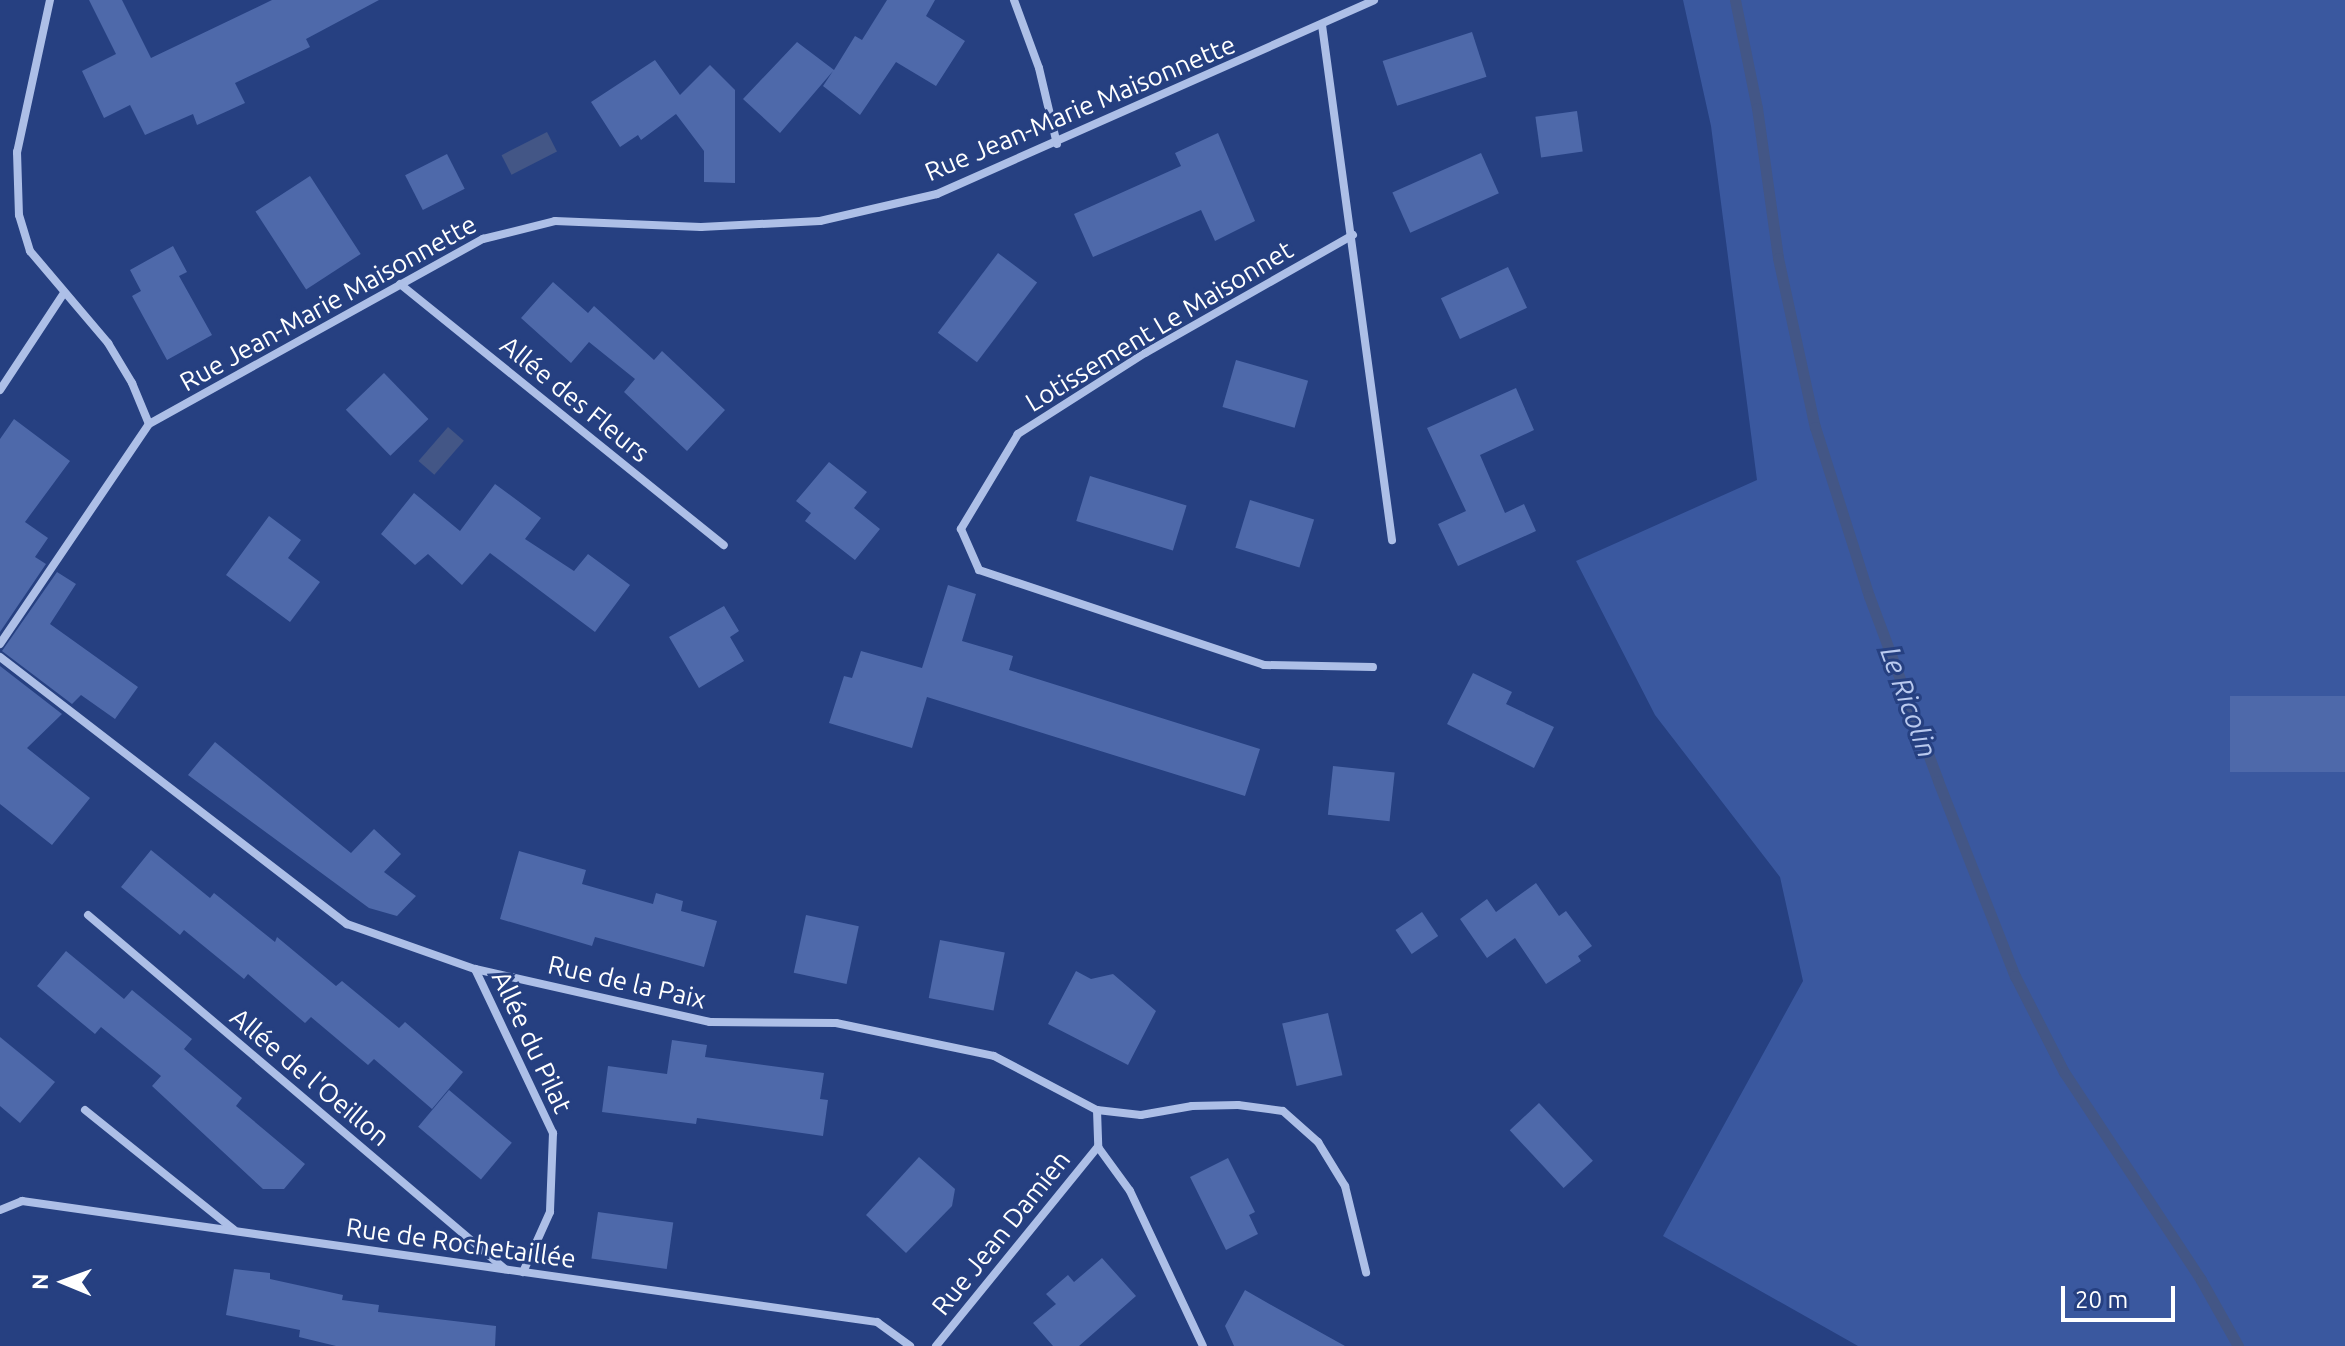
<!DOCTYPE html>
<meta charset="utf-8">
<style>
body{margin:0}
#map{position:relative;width:2345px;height:1346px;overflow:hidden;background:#264081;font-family:Ubuntu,sans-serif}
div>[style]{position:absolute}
.green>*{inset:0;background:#3a589f}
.water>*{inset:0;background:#435686;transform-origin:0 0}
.stream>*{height:11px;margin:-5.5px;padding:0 5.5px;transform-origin:5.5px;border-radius:5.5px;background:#435686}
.building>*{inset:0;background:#4e69aa;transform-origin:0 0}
.minor>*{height:8px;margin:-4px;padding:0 4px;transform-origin:4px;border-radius:4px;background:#adbfe7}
span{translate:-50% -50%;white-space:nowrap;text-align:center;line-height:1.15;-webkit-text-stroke:6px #264081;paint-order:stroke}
.street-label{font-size:26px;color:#fff}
.water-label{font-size:28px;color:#b9c9ee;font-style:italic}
.north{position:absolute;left:24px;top:1242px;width:80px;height:80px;-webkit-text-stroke:6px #264081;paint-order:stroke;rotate:271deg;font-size:22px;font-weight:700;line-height:32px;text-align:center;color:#fff}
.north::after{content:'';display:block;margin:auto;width:28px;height:36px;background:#fff;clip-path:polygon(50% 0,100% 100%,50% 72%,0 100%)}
.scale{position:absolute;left:2061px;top:1286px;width:114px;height:36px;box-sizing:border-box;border:4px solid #fff;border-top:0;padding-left:10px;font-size:24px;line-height:28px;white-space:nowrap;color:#fff;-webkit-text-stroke:6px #264081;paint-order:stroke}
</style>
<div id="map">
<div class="green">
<i style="clip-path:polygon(1683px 0,2345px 0,2345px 1346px,1858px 1346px,1663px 1236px,1803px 981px,1780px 877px,1655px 715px,1576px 561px,1757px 480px,1711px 126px)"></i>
</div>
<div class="water">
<i style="left:547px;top:132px;width:22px;height:51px;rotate:63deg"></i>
<i style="left:448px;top:427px;width:21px;height:45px;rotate:41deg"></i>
</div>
<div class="stream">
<i style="left:1735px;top:0;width:110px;rotate:78.5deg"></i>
<i style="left:1757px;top:108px;width:151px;rotate:82deg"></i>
<i style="left:1778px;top:258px;width:173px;rotate:77.7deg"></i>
<i style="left:1815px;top:427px;width:177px;rotate:72.3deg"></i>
<i style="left:1869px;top:596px;width:197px;rotate:69.5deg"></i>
<i style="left:1938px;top:781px;width:210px;rotate:68.5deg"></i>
<i style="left:2015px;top:976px;width:108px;rotate:63deg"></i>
<i style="left:2064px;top:1072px;width:249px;rotate:56.6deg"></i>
<i style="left:2201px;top:1280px;width:76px;rotate:60.7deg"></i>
</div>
<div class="building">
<i style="clip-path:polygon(89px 0,122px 0,151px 58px,272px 0,379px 0,306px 39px,310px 47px,235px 83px,245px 103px,197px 125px,193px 114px,145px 135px,130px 105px,104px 118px,82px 71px,116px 54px)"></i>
<i style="clip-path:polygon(887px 0,935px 0,926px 16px,965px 41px,936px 86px,896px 62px,860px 115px,823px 86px,833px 71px,780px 133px,743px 99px,797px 42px,834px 70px,855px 36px,862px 40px)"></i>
<i style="left:1472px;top:32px;width:47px;height:94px;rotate:72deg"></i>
<i style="clip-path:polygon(655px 60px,680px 95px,710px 65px,735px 90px,735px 183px,704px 182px,704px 151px,676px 114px,641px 140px,638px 135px,620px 147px,591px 102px)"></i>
<i style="left:1577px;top:111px;width:41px;height:42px;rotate:82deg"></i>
<i style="clip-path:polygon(1218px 133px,1255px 221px,1215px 241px,1201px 210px,1093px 257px,1074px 214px,1181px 166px,1175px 153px)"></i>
<i style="left:1481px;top:153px;width:44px;height:97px;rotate:66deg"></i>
<i style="left:447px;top:154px;width:39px;height:47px;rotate:63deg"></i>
<i style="left:310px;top:176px;width:93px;height:65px;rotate:57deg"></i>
<i style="clip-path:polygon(173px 246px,187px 272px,179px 276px,212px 335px,167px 360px,132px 296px,141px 291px,130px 270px)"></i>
<i style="left:998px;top:253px;width:49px;height:100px;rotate:37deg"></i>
<i style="left:1508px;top:267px;width:45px;height:74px;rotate:65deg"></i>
<i style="clip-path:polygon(553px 282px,588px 313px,594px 306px,654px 360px,662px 351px,725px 410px,687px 451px,624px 392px,635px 379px,589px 342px,571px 363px,521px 318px)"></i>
<i style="left:1236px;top:360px;width:75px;height:49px;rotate:16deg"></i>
<i style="left:384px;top:373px;width:64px;height:53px;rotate:46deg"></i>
<i style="clip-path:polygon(1516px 388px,1534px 430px,1480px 455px,1505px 513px,1524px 504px,1536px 531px,1458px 566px,1438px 524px,1466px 511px,1427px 428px)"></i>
<i style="clip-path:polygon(14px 419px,70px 461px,25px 522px,48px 538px,35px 557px,46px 564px,0 632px,0 439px)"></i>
<i style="clip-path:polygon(829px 462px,867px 492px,854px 508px,880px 529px,855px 560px,805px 521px,811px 513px,796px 501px)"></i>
<i style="left:1090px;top:476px;width:101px;height:47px;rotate:17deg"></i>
<i style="clip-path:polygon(495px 484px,541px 518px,525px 539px,574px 571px,588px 554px,630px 585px,595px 632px,490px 553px,462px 585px,428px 554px,415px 565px,381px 534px,414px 493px,460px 531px)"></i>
<i style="left:1250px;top:500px;width:67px;height:50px;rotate:17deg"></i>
<i style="clip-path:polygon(269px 516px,301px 540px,288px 558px,320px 582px,290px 622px,226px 575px)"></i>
<i style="clip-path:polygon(57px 572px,76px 584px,50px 624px,138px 687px,115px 719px,81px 695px,72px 704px,2px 651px)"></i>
<i style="clip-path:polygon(948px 585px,976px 594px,962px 641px,1013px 656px,1009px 670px,1260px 749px,1245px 796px,927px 697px,912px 748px,829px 723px,844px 676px,852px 678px,861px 651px,922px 668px)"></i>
<i style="clip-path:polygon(724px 606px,739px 631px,730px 637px,744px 661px,699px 688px,669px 637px)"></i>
<i style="clip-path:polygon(0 666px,62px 714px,27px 748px,90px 798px,52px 845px,0 804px)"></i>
<i style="clip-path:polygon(1473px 673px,1512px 692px,1506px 704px,1554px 727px,1534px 768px,1447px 724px)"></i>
<i style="left:2345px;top:696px;width:76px;height:115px;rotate:90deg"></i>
<i style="clip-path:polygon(215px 742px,351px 853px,374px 829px,401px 854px,384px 872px,416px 896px,397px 916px,369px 908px,188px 775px)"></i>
<i style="left:1333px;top:766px;width:62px;height:49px;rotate:6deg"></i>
<i style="clip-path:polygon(151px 850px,210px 898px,214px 893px,275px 942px,277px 937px,336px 986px,342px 981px,399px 1028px,405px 1022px,463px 1072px,432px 1109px,374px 1059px,368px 1065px,311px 1017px,305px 1023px,248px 974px,244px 979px,184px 930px,180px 935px,121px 887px)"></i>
<i style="clip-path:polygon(519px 851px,586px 870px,582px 884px,653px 904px,656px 893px,683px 901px,681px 911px,717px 921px,704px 967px,595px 937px,592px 946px,500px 919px)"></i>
<i style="clip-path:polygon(1536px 883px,1559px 916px,1566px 911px,1592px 946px,1578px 956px,1581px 961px,1546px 984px,1515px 938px,1487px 958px,1460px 919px,1487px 899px,1496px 912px)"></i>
<i style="left:1422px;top:912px;width:29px;height:32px;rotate:56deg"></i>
<i style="left:806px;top:915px;width:54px;height:59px;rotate:12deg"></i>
<i style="left:940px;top:940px;width:66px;height:59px;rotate:11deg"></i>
<i style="clip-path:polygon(66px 951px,124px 999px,132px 990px,192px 1039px,184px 1049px,242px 1098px,236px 1106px,305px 1164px,284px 1189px,263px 1189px,152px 1086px,161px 1076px,101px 1027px,95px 1034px,37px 986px)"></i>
<i style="clip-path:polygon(1076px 971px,1091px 979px,1113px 974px,1156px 1011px,1128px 1065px,1048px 1024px)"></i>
<i style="left:1328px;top:1013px;width:64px;height:47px;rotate:77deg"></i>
<i style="clip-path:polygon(0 1037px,55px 1082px,20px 1123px,0 1106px)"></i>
<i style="clip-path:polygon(672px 1040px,707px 1045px,705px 1057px,824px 1073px,820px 1099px,828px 1100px,823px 1136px,697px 1118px,696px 1124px,602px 1112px,608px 1066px,667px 1074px)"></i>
<i style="left:449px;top:1090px;width:82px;height:48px;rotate:40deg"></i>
<i style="left:1539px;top:1103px;width:79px;height:40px;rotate:47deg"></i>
<i style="clip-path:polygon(919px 1157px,955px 1189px,952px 1206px,906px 1253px,866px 1215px)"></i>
<i style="clip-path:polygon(1228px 1158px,1255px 1212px,1249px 1215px,1258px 1234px,1226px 1250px,1190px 1177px)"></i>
<i style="left:598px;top:1212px;width:76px;height:47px;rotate:8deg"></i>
<i style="clip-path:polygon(1102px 1258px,1136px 1296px,1079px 1346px,1053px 1346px,1033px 1323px,1056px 1304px,1046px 1294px,1068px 1275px,1074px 1282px)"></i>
<i style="clip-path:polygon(234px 1269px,270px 1273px,270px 1279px,343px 1295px,342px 1300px,379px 1305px,378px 1312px,496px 1326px,495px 1346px,336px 1346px,299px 1337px,300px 1330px,226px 1315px)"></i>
<i style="clip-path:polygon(1245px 1290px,1273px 1306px,1345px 1346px,1234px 1346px,1225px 1326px)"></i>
</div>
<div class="minor">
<i style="left:50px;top:0;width:156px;rotate:102.2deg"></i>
<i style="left:17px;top:152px;width:63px;rotate:88.2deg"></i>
<i style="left:19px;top:215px;width:38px;rotate:73deg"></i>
<i style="left:30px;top:251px;width:121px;rotate:49.7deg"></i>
<i style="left:108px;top:343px;width:47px;rotate:59deg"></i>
<i style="left:132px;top:383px;width:44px;rotate:67.5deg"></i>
<i style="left:1014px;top:0;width:72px;rotate:69.8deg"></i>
<i style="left:1039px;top:68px;width:78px;rotate:76.7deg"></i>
<i style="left:1322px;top:25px;width:520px;rotate:82.26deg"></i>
<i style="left:1353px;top:235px;width:239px;rotate:150.4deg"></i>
<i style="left:1145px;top:353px;width:151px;rotate:147.5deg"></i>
<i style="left:1018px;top:434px;width:111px;rotate:121deg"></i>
<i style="left:961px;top:529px;width:45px;rotate:66.3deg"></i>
<i style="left:979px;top:570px;width:300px;rotate:18.4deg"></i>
<i style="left:1264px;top:665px;width:109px;rotate:1.1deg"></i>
<i style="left:400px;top:284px;width:416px;rotate:38.9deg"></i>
<i style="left:0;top:390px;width:116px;rotate:-56.6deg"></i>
<i style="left:0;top:644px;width:266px;rotate:-55.9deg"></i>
<i style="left:149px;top:424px;width:382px;rotate:-29deg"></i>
<i style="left:483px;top:239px;width:74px;rotate:-14deg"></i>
<i style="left:555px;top:221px;width:146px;rotate:2.4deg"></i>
<i style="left:701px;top:227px;width:119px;rotate:-2.9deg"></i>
<i style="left:820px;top:221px;width:120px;rotate:-13deg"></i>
<i style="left:937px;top:194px;width:478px;rotate:-23.9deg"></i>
<i style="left:0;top:657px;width:438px;rotate:37.6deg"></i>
<i style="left:347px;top:924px;width:136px;rotate:19.4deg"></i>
<i style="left:475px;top:969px;width:241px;rotate:12.7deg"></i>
<i style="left:710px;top:1022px;width:126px;rotate:0.5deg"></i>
<i style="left:836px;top:1023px;width:161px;rotate:11.8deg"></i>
<i style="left:994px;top:1056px;width:116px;rotate:27.7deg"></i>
<i style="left:1097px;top:1110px;width:44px;rotate:6.5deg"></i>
<i style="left:1141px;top:1115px;width:52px;rotate:-10deg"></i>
<i style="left:1192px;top:1106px;width:46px;rotate:-1.2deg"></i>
<i style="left:1238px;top:1105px;width:45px;rotate:7.6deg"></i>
<i style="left:1283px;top:1111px;width:47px;rotate:41.5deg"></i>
<i style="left:1318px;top:1142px;width:52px;rotate:58.5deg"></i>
<i style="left:1345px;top:1186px;width:89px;rotate:76.3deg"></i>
<i style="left:88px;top:915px;width:547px;rotate:40.33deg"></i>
<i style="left:475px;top:969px;width:182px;rotate:64.6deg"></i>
<i style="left:553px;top:1133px;width:79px;rotate:92.2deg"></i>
<i style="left:550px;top:1212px;width:66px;rotate:114.2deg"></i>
<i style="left:85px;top:1110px;width:191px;rotate:38.8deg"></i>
<i style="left:1097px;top:1110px;width:37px;rotate:88deg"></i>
<i style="left:1098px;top:1147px;width:54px;rotate:54deg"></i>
<i style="left:1130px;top:1191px;width:171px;rotate:64.8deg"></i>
<i style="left:0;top:1210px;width:24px;rotate:-22deg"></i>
<i style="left:22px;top:1201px;width:864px;rotate:8.06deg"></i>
<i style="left:877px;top:1322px;width:41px;rotate:36deg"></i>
<i style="left:936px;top:1346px;width:257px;rotate:-50.9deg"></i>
</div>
<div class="street-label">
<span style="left:1080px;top:108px;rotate:-23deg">Rue Jean-Marie Maisonnette</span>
<span style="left:328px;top:303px;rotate:-29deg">Rue Jean-Marie Maisonnette</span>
<span style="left:1159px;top:326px;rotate:-31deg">Lotissement Le Maisonnet</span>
<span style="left:575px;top:399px;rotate:39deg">Allée des Fleurs</span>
<span style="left:627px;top:982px;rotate:13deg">Rue de la Paix</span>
<span style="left:532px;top:1042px;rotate:65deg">Allée du Pilat</span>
<span style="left:310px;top:1077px;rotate:40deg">Allée de l'Oeillon</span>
<span style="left:1001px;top:1233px;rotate:-51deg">Rue Jean Damien</span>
<span style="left:461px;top:1243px;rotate:8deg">Rue de Rochetaillée</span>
</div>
<div class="water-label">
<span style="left:1909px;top:702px;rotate:70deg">Le Ricolin</span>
</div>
<div class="north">N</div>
<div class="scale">20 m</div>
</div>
